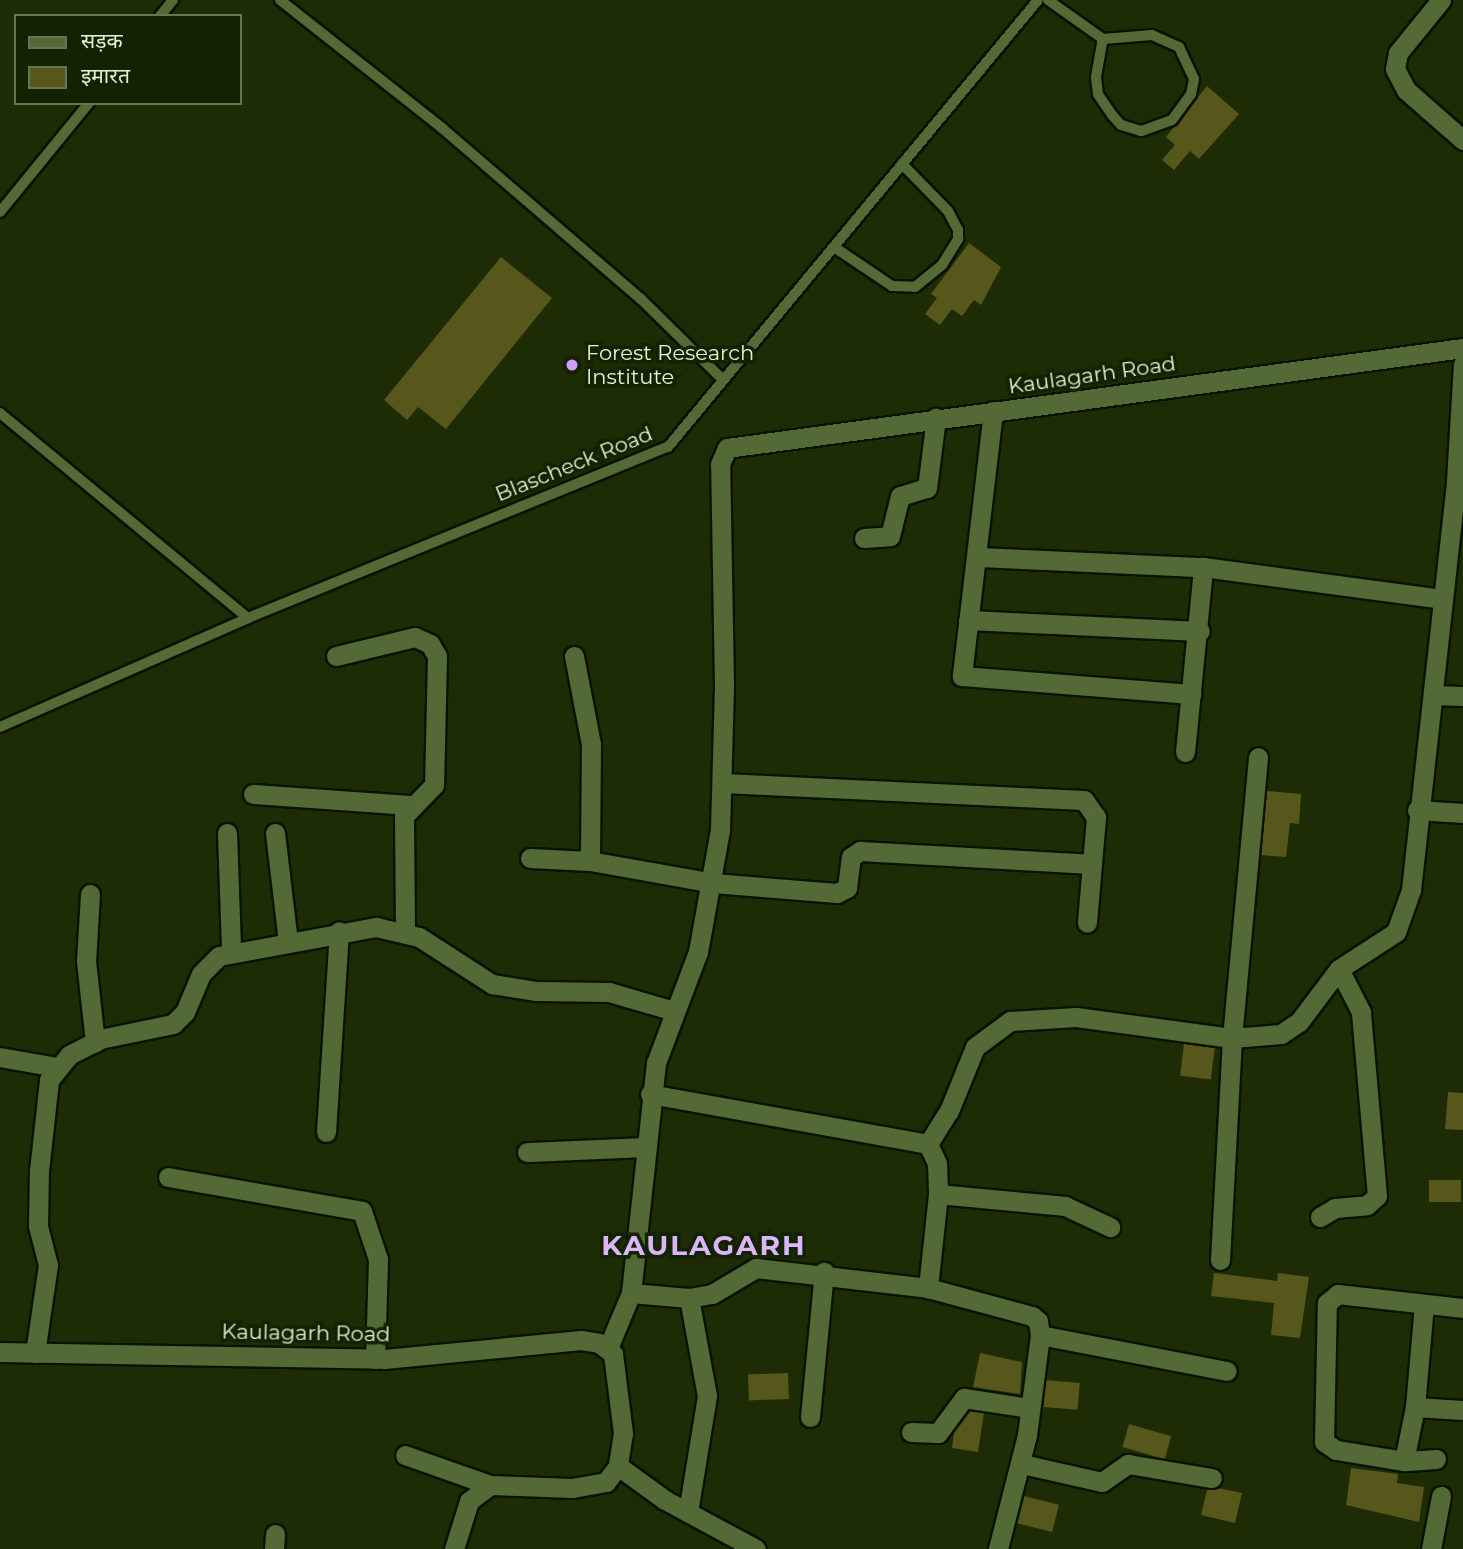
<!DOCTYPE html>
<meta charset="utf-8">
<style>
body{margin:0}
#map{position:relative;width:1463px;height:1549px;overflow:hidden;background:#1d2c05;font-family:Montserrat,"Noto Sans Devanagari",sans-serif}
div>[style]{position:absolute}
.building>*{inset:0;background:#57561b;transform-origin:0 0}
.roads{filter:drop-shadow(2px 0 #091300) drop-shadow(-2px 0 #091300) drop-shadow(0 2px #091300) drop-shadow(0 -2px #091300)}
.service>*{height:10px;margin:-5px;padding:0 5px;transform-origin:5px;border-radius:5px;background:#536a37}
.minor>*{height:19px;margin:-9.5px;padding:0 9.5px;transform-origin:9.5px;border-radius:9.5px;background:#536a37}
.dots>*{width:19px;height:19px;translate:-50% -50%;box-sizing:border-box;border:4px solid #132200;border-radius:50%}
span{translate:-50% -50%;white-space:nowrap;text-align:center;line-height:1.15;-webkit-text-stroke:7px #132200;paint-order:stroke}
.poi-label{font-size:21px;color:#e4f2d6}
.left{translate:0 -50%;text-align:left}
.street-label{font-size:21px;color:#e4f2d6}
.district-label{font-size:28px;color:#dab6f9;font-weight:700;letter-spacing:2px}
.legend{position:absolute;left:14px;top:14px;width:228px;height:91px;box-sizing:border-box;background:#132200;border:2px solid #677556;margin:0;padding:9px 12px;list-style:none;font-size:21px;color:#e4f2d6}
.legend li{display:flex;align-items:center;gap:14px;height:35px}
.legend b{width:35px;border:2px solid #677556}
</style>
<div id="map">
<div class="building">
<i style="clip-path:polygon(1207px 86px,1239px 114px,1199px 159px,1190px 151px,1174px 170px,1162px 160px,1175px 145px,1166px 137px)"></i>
<i style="clip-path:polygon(969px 243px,1001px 267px,981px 305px,974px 300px,962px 316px,952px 309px,940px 325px,925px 314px,937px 298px,931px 294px)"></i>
<i style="clip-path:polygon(501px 257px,552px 298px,446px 429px,418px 407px,407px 420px,384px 400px)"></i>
<i style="clip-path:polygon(1267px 791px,1301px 794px,1299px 824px,1290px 823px,1286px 857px,1261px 855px)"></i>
<i style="left:1184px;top:1044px;width:31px;height:32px;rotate:7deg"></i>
<i style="clip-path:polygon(1448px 1092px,1463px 1093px,1463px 1130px,1445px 1129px)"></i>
<i style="left:1461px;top:1180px;width:22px;height:32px;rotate:90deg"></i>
<i style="clip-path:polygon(1214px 1273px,1277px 1281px,1278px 1273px,1309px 1277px,1300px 1338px,1271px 1335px,1274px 1303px,1211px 1296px)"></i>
<i style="clip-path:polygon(980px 1353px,1022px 1362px,1020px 1394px,973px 1387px)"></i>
<i style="left:788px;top:1373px;width:26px;height:40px;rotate:88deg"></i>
<i style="left:1046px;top:1380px;width:34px;height:27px;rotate:5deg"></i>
<i style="clip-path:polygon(969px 1411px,984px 1413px,978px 1452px,952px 1448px,954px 1432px)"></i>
<i style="left:1129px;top:1424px;width:44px;height:24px;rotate:16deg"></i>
<i style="clip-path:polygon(1351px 1468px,1398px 1474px,1397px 1483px,1424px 1487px,1419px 1522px,1346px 1505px)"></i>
<i style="clip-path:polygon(1218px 1488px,1242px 1493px,1235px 1523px,1201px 1515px,1207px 1490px)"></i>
<i style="left:1024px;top:1496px;width:36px;height:28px;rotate:14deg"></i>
</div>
<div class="roads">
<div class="service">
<i style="left:280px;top:0;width:206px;rotate:38.3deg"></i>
<i style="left:442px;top:128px;width:262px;rotate:40.7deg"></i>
<i style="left:641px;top:299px;width:115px;rotate:44.6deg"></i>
<i style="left:1048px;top:0;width:67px;rotate:35.3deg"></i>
<i style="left:1103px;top:39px;width:49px;rotate:-4.7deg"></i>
<i style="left:1152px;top:35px;width:30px;rotate:24deg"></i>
<i style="left:1179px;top:47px;width:35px;rotate:65deg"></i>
<i style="left:1194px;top:79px;width:15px;rotate:101deg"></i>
<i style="left:1191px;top:94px;width:32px;rotate:126deg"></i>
<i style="left:1172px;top:120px;width:33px;rotate:160deg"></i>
<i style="left:1141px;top:131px;width:21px;rotate:-163deg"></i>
<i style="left:1121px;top:125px;width:13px;rotate:-132deg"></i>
<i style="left:1112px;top:115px;width:25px;rotate:-124deg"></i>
<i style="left:1098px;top:94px;width:17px;rotate:-97deg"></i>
<i style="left:1096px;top:77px;width:39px;rotate:-80deg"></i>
<i style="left:160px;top:16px;width:21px;rotate:-51deg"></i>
<i style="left:0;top:212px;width:141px;rotate:-50.8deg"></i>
<i style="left:834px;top:247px;width:70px;rotate:33.9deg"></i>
<i style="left:892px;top:286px;width:23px;rotate:2deg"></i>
<i style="left:915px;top:287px;width:35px;rotate:-39deg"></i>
<i style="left:942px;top:265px;width:31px;rotate:-58deg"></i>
<i style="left:958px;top:239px;width:9px;rotate:-90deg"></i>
<i style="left:958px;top:230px;width:21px;rotate:-118deg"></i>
<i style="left:948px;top:211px;width:66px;rotate:-134.4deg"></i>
<i style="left:0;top:413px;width:322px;rotate:39.6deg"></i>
<i style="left:0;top:727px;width:271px;rotate:-23.7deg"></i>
<i style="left:248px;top:618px;width:453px;rotate:-22.2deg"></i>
<i style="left:668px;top:447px;width:580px;rotate:-50.38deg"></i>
</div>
<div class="minor">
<i style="left:1441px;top:0;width:68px;rotate:129.1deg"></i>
<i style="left:1398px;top:53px;width:16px;rotate:101deg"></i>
<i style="left:1395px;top:69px;width:24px;rotate:62deg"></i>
<i style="left:1406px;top:90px;width:76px;rotate:41.3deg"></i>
<i style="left:993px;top:411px;width:267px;rotate:96.7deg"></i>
<i style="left:962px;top:676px;width:230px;rotate:4.5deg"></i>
<i style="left:864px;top:538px;width:26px;rotate:-4deg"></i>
<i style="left:890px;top:536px;width:41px;rotate:-76deg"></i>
<i style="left:900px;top:496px;width:28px;rotate:-17deg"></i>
<i style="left:927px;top:488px;width:71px;rotate:-82.7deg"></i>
<i style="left:979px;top:557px;width:224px;rotate:2.6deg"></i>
<i style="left:1203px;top:567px;width:241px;rotate:7.6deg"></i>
<i style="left:968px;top:620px;width:232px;rotate:2.7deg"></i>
<i style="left:336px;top:656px;width:81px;rotate:-13.5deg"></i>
<i style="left:415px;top:637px;width:17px;rotate:25deg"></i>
<i style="left:430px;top:644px;width:14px;rotate:60deg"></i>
<i style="left:437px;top:656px;width:129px;rotate:91.3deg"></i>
<i style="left:434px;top:785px;width:43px;rotate:134.1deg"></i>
<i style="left:404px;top:816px;width:115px;rotate:89.5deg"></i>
<i style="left:574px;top:656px;width:90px;rotate:79.1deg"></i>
<i style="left:591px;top:744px;width:117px;rotate:90.5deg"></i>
<i style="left:1433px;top:695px;width:30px;rotate:2deg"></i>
<i style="left:1185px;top:752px;width:186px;rotate:-84.4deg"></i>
<i style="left:723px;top:783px;width:361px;rotate:2.7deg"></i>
<i style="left:1084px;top:800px;width:21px;rotate:55deg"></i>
<i style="left:1096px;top:817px;width:106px;rotate:94.9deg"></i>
<i style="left:253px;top:794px;width:158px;rotate:4deg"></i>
<i style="left:1417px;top:810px;width:46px;rotate:3.7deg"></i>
<i style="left:227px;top:833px;width:117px;rotate:88deg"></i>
<i style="left:275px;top:833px;width:110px;rotate:83.2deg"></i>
<i style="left:530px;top:858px;width:60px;rotate:2.9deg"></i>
<i style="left:590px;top:861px;width:125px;rotate:10.1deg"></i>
<i style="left:713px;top:883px;width:124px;rotate:4.6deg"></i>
<i style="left:837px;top:893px;width:11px;rotate:-27deg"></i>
<i style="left:847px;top:888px;width:31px;rotate:-83deg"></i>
<i style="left:851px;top:857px;width:11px;rotate:-34deg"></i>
<i style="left:860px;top:851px;width:232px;rotate:3.2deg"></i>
<i style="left:90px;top:894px;width:67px;rotate:93.4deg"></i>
<i style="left:86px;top:961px;width:82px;rotate:83.7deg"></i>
<i style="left:0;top:1057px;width:57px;rotate:10.1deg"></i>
<i style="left:650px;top:1094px;width:282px;rotate:10.2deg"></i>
<i style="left:928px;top:1144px;width:21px;rotate:65deg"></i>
<i style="left:937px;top:1163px;width:31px;rotate:88deg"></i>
<i style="left:938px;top:1194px;width:95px;rotate:96.1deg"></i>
<i style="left:326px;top:1132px;width:201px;rotate:-86.3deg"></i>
<i style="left:928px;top:1144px;width:39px;rotate:-58deg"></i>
<i style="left:949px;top:1111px;width:69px;rotate:-67.9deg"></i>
<i style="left:975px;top:1047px;width:44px;rotate:-36.6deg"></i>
<i style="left:1010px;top:1021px;width:66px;rotate:-3.5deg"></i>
<i style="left:1076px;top:1017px;width:157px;rotate:7.7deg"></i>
<i style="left:1232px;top:1038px;width:49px;rotate:-4.7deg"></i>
<i style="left:1281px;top:1034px;width:22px;rotate:-34deg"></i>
<i style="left:1299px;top:1022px;width:66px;rotate:-53deg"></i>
<i style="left:1339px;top:969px;width:68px;rotate:-33deg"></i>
<i style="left:1396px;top:932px;width:45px;rotate:-70.3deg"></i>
<i style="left:1411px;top:890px;width:411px;rotate:-83.7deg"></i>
<i style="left:1456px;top:481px;width:117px;rotate:-86.6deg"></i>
<i style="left:527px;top:1152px;width:120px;rotate:-2.4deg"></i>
<i style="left:168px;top:1177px;width:197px;rotate:9.9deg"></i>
<i style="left:362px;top:1211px;width:51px;rotate:71.6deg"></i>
<i style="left:378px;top:1259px;width:100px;rotate:91.7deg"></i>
<i style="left:938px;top:1194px;width:128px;rotate:5.4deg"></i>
<i style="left:1065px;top:1206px;width:50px;rotate:25deg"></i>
<i style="left:1320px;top:1217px;width:17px;rotate:-31deg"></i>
<i style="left:1335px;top:1208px;width:32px;rotate:-5deg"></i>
<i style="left:1367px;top:1205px;width:13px;rotate:-42deg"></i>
<i style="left:1377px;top:1196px;width:185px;rotate:-95deg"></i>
<i style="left:1361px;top:1012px;width:48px;rotate:-117.1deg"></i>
<i style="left:1220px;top:1260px;width:222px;rotate:-86.9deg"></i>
<i style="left:1232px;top:1038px;width:282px;rotate:-84.7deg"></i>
<i style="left:631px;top:1293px;width:58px;rotate:4.9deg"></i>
<i style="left:689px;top:1298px;width:23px;rotate:-10deg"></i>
<i style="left:712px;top:1294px;width:51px;rotate:-30.6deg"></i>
<i style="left:756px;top:1268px;width:173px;rotate:6.6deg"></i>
<i style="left:928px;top:1288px;width:108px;rotate:15.1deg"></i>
<i style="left:1032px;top:1316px;width:8px;rotate:40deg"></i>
<i style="left:1038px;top:1321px;width:14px;rotate:82deg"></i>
<i style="left:1040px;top:1335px;width:101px;rotate:97.4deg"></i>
<i style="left:1027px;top:1435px;width:118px;rotate:104.3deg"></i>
<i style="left:1040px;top:1335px;width:190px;rotate:10.9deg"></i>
<i style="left:608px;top:1348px;width:60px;rotate:-67.3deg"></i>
<i style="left:631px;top:1293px;width:231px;rotate:-83.8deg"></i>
<i style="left:656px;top:1063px;width:119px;rotate:-69.3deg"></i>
<i style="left:698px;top:952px;width:124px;rotate:-79.8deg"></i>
<i style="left:720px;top:830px;width:145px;rotate:-88.4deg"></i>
<i style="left:724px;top:685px;width:221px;rotate:-91deg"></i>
<i style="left:720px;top:464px;width:17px;rotate:-66deg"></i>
<i style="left:727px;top:448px;width:743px;rotate:-7.74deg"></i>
<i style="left:0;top:1352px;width:384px;rotate:1deg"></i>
<i style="left:384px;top:1359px;width:198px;rotate:-5.5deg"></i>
<i style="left:581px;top:1340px;width:18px;rotate:9deg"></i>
<i style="left:599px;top:1343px;width:18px;rotate:38deg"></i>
<i style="left:613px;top:1354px;width:80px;rotate:82.8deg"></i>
<i style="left:623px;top:1433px;width:33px;rotate:99deg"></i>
<i style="left:618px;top:1466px;width:20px;rotate:127deg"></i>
<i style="left:606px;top:1482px;width:35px;rotate:170deg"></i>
<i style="left:572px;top:1488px;width:82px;rotate:-177.9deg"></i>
<i style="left:490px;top:1485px;width:90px;rotate:-160.6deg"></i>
<i style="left:35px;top:1353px;width:89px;rotate:-81.6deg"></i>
<i style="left:48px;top:1265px;width:40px;rotate:-104.4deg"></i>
<i style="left:38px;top:1226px;width:55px;rotate:-89deg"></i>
<i style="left:39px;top:1171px;width:92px;rotate:-83.7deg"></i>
<i style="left:49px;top:1080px;width:32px;rotate:-51deg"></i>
<i style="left:69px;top:1055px;width:35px;rotate:-27deg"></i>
<i style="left:100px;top:1039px;width:75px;rotate:-11.6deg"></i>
<i style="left:173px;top:1024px;width:17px;rotate:-45deg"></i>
<i style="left:185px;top:1012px;width:41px;rotate:-67.2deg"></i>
<i style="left:201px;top:974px;width:25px;rotate:-45deg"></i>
<i style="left:219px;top:956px;width:160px;rotate:-10.5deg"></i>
<i style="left:376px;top:927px;width:44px;rotate:13.1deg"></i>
<i style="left:419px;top:937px;width:87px;rotate:32.8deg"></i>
<i style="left:492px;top:984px;width:45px;rotate:9deg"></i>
<i style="left:536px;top:991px;width:73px;rotate:0.8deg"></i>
<i style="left:609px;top:992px;width:68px;rotate:16.3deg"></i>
<i style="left:1415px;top:1407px;width:48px;rotate:3.6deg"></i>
<i style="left:810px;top:1417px;width:146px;rotate:-84.5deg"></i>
<i style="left:911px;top:1432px;width:27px;rotate:2deg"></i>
<i style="left:938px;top:1433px;width:44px;rotate:-53.4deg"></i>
<i style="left:964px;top:1398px;width:67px;rotate:8.6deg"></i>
<i style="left:1436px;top:1459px;width:32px;rotate:176deg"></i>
<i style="left:1404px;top:1461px;width:69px;rotate:-170.8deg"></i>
<i style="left:1336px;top:1450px;width:14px;rotate:-146deg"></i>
<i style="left:1324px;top:1442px;width:139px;rotate:-88.8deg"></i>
<i style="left:1327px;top:1303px;width:14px;rotate:-39deg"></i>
<i style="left:1338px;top:1294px;width:126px;rotate:6.4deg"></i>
<i style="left:1404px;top:1461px;width:55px;rotate:-78.5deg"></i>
<i style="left:1415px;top:1407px;width:103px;rotate:-85deg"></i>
<i style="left:1022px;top:1464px;width:82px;rotate:12.7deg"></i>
<i style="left:1102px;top:1482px;width:32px;rotate:-35deg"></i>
<i style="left:1128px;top:1464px;width:85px;rotate:9.5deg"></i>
<i style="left:618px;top:1466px;width:58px;rotate:35.9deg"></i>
<i style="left:665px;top:1500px;width:103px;rotate:28.3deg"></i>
<i style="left:688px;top:1512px;width:118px;rotate:-80.7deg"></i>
<i style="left:707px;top:1396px;width:100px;rotate:-100.4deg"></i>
<i style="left:274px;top:1549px;width:15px;rotate:-86deg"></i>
<i style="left:454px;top:1549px;width:50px;rotate:-72.6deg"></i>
<i style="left:469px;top:1501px;width:26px;rotate:-37deg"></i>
<i style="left:1431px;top:1549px;width:54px;rotate:-79.3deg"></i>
</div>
</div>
<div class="dots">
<i style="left:572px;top:365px;background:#d29dfd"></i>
</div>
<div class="poi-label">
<span class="left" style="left:586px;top:365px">Forest Research<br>Institute</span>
</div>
<div class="street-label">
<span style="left:1092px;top:375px;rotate:-8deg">Kaulagarh Road</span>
<span style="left:574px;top:464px;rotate:-22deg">Blascheck Road</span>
<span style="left:306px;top:1333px;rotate:1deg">Kaulagarh Road</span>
</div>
<div class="district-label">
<span style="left:704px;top:1245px">KAULAGARH</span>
</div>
<ul class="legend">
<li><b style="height:9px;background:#536a37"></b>सड़क</li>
<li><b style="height:19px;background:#57561b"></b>इमारत</li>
</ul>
</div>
